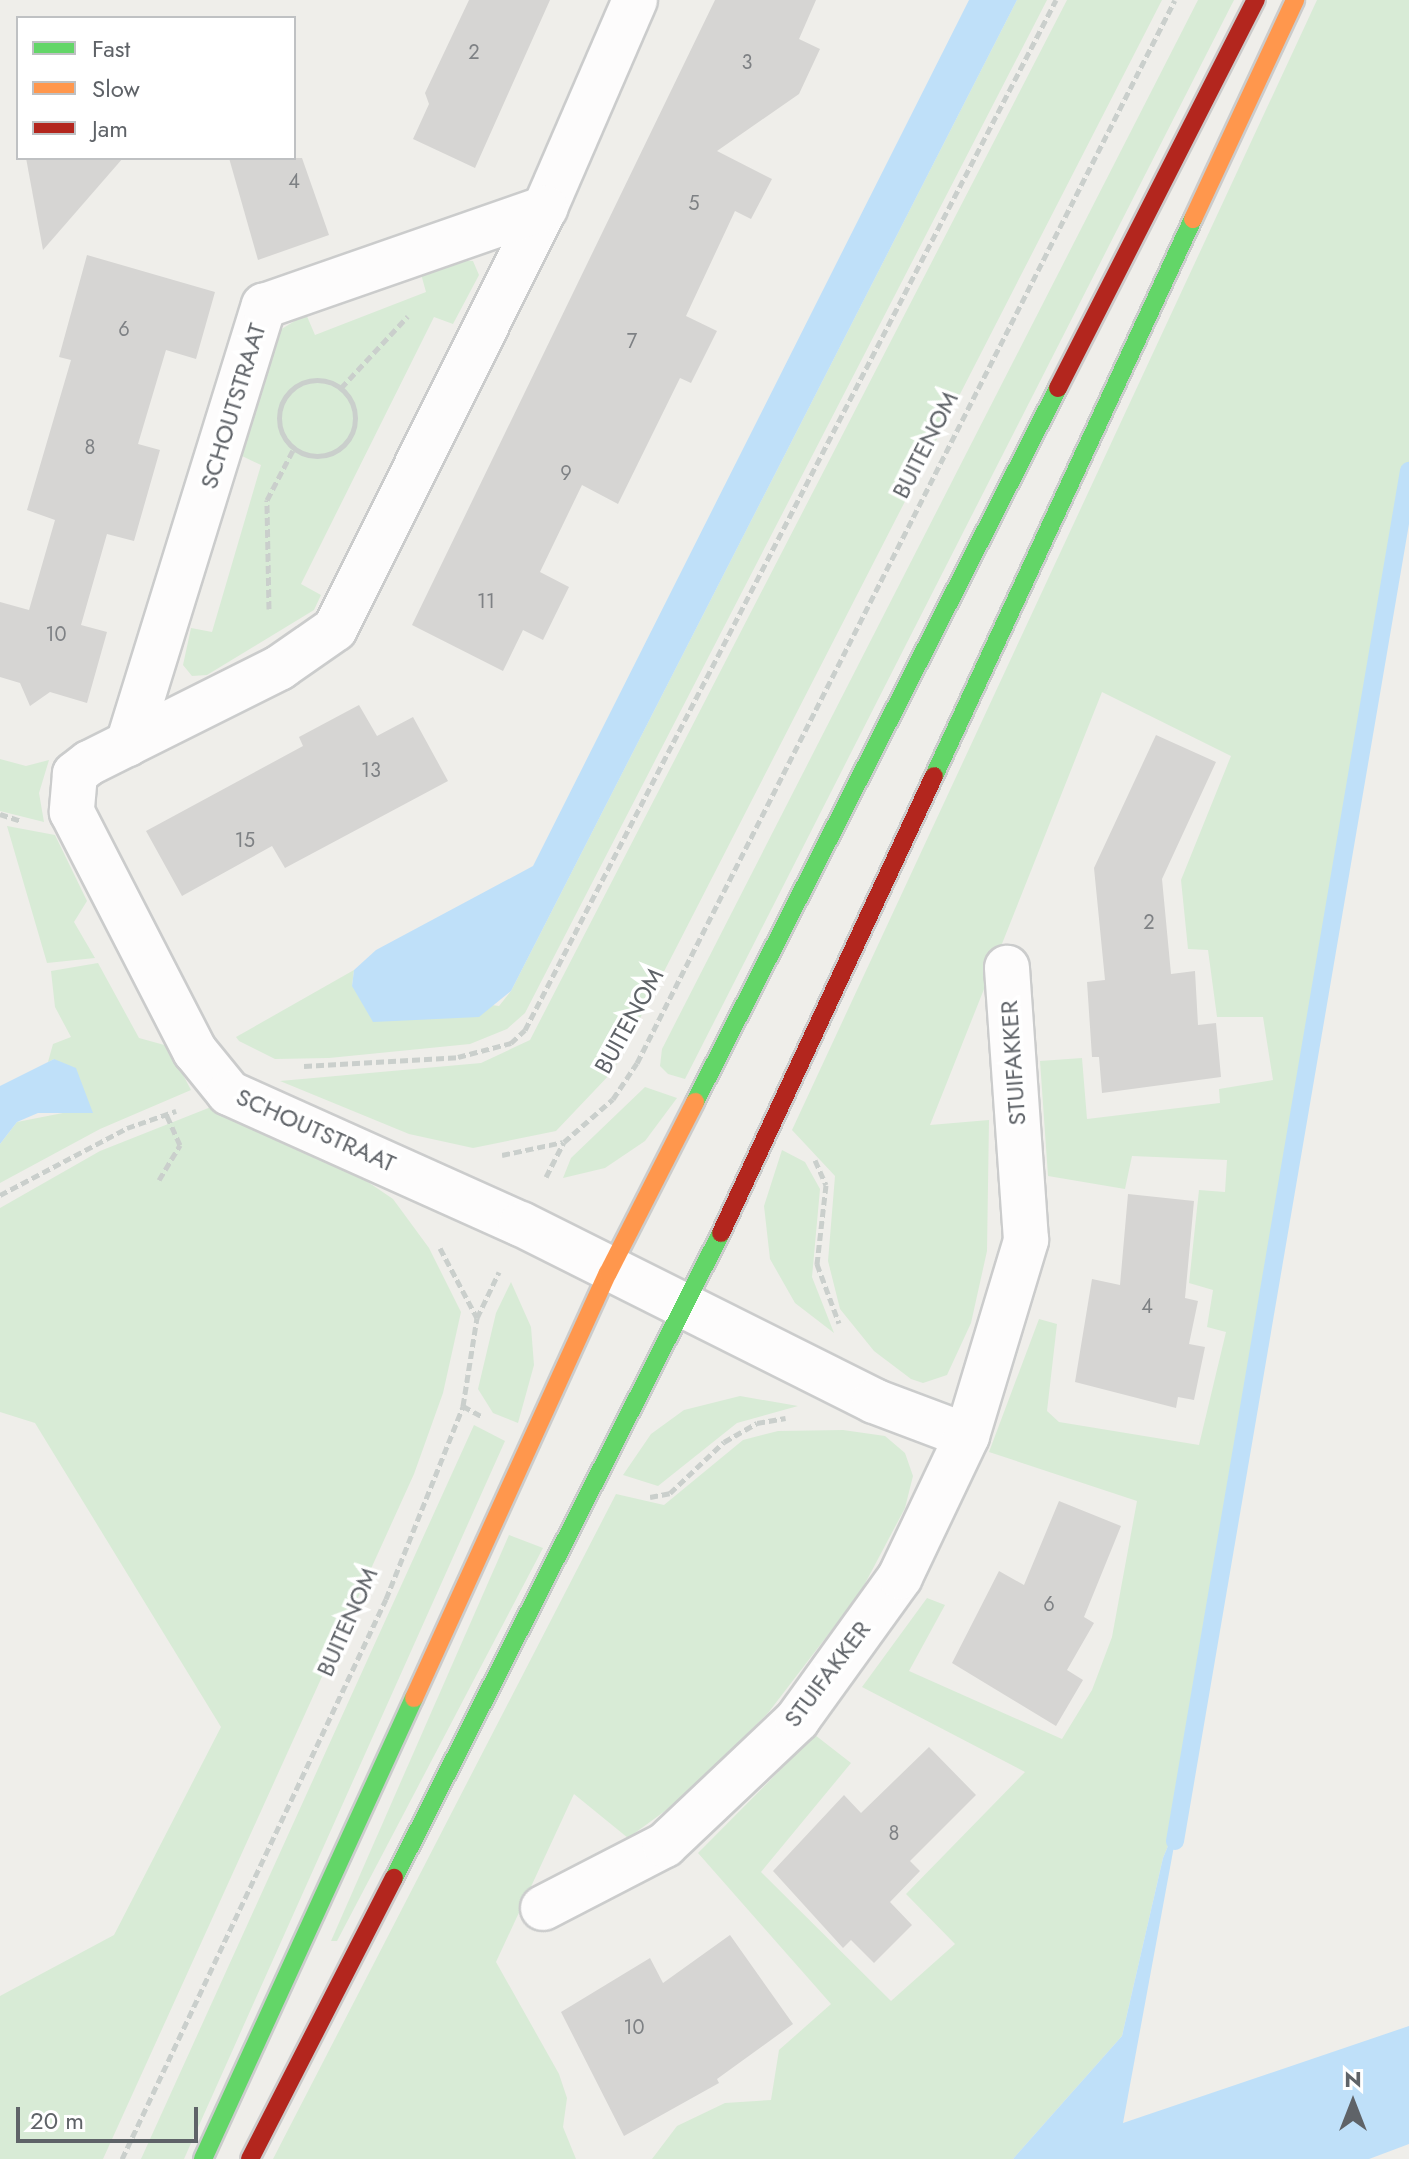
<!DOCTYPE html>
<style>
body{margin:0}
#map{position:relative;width:1409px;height:2159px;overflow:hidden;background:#efeeea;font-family:Jost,sans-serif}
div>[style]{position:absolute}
.green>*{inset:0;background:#d8ebd6}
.water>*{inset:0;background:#bfe0f9}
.stream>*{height:18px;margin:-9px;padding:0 9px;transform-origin:9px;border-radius:9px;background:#bfe0f9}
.building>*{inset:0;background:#d6d5d3}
.path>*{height:5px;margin-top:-2.5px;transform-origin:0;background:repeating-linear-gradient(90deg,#cacfcc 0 8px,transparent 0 12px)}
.path>.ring{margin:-2.5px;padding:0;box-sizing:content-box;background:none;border:5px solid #cacfcc;border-radius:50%}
.roads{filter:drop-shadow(2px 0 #cbcccc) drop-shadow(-2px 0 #cbcccc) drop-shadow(0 2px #cbcccc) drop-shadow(0 -2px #cbcccc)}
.street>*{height:44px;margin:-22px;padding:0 22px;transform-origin:22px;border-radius:22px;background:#fdfcfc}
.fast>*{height:18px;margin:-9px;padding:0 9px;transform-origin:9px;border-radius:9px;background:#63d668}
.slow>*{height:18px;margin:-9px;padding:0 9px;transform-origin:9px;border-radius:9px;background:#ff974d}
.jam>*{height:18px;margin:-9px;padding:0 9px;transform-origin:9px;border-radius:9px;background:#b3261e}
span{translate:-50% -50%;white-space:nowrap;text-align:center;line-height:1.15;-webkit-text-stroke:7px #fff;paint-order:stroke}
.number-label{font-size:20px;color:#7e8184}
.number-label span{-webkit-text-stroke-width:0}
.street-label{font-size:24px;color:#5f6368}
.legend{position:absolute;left:16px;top:16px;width:280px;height:144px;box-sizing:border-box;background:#fff;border:2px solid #bfc1c3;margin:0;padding:10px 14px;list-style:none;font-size:24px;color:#5f6368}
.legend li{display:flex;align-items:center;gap:16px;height:40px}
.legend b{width:40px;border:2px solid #bfc1c3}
.north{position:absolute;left:1313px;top:2063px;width:80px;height:80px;-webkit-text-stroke:6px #fff;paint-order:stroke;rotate:0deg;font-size:22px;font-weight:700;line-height:32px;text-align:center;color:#5f6368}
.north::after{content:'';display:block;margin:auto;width:28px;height:36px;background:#5f6368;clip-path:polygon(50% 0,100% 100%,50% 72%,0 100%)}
.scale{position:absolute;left:16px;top:2107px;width:182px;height:36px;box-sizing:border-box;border:4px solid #5f6368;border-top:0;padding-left:10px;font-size:24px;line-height:28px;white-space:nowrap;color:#5f6368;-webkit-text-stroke:6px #fff;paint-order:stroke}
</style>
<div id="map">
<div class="green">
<i style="clip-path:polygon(1017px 0,1047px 0,525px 1013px,507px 1029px,470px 1044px,329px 1058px,275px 1059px,239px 1041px,236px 1037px,354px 970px,352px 986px,499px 1006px,511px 991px)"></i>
<i style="clip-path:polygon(1067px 0,1162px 0,613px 1071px,556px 1131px,473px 1148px,409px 1134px,280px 1081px,481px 1063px,530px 1040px)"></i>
<i style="clip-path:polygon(1198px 0,1234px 0,685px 1079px,668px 1074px,660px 1066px,662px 1049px)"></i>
<i style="clip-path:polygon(1317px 0,1409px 0,1409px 471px,1228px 1553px,1179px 1819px,1163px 1858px,1122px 2036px,1013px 2159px,652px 2159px,677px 2126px,725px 2103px,771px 2100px,779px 2050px,831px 2004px,698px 1853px,815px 1735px,851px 1763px,761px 1872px,891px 2001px,955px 1944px,906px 1894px,1025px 1772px,862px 1687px,927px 1598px,945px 1605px,909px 1671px,1062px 1739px,1092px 1690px,1112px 1637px,1137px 1501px,989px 1452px,1039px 1319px,1057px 1324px,1047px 1411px,1059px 1422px,1199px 1445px,1226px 1332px,1207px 1327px,1213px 1290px,1189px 1283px,1199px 1190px,1225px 1192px,1227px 1160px,1132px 1156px,1125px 1189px,1048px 1176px,1040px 1061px,1082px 1058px,1087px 1119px,1220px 1103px,1219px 1089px,1273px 1080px,1263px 1017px,1217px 1017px,1208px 950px,1188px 949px,1181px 880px,1231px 756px,1102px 692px,930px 1125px,989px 1120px,987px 1251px,971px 1323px,947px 1375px,923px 1383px,911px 1379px,874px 1351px,840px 1309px,828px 1261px,835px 1176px,792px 1130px)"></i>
<i style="clip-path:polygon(461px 260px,473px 261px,479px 275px,453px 324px,434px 317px,301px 584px,321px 595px,314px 610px,207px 675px,192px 676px,183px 665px,191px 628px,212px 632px,261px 465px,242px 456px,280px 330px,306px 314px,315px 335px,426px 292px,421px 274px)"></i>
<i style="clip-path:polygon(0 759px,26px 766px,49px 760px,39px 793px,44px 822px,0 811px)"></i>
<i style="clip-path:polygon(7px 826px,55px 835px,87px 901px,74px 922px,95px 958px,47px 963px)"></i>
<i style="clip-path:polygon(98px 963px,139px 1038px,168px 1046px,191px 1090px,100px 1129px,0 1183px,0 1144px,17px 1122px,73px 1111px,54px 1059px,48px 1062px,53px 1044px,71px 1037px,55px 1007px,51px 971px)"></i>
<i style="clip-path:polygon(645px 1087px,677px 1098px,645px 1141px,605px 1168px,563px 1178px,571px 1158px)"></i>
<i style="clip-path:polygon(211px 1107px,362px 1178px,393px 1199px,429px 1248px,461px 1312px,443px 1393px,414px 1474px,103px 2159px,0 2159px,0 1996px,114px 1935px,221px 1727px,35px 1423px,0 1412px,0 1208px,100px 1151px)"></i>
<i style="clip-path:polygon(782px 1150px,805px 1162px,820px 1189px,812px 1277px,834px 1333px,795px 1303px,770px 1259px,764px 1206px)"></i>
<i style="clip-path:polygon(511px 1282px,531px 1327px,534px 1365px,518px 1423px,493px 1413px,478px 1389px,496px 1313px)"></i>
<i style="clip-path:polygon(740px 1396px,798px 1406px,737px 1423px,658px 1486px,623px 1475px,651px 1434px,684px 1410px)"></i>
<i style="clip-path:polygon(474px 1425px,505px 1441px,192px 2141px,184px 2159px,141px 2159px)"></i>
<i style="clip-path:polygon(843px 1430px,885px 1436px,905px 1453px,913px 1476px,905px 1508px,860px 1593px,768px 1713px,680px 1800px,628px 1838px,574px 1794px,496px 1962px,559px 2074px,567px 2098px,563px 2127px,576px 2159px,273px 2159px,616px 1494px,664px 1505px,743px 1440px,778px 1431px)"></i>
<i style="clip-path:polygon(509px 1535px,543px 1548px,337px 1941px,331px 1941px)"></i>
</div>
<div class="water">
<i style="clip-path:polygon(969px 0,1017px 0,511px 991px,479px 1017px,373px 1022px,352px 986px,354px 970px,376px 950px,533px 866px)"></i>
<i style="clip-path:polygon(54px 1059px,76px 1068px,93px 1113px,38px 1113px,17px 1122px,0 1144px,0 1086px)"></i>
<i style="clip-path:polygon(1179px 1819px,1123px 2123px,1409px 2026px,1409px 2144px,1369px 2159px,1013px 2159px,1122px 2036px,1163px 1858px)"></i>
</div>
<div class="stream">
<i style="left:1175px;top:1841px;width:1390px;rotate:-80.31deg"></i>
</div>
<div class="building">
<i style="clip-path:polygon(469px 0,550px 0,475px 168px,413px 139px,429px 104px,425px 93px)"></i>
<i style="clip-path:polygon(715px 0,816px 0,799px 39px,820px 49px,799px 94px,717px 151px,772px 179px,751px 219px,735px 211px,686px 316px,717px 331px,691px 383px,680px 378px,618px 504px,582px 485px,540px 572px,569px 587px,543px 640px,523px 630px,503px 671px,412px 625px)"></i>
<i style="clip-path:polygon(26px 158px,123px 158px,43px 250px)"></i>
<i style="clip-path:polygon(229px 158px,302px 158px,329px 235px,258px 260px)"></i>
<i style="clip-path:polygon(87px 255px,215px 292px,196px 359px,166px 350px,138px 444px,160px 450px,134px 541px,107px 534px,81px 625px,107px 632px,87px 703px,50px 692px,30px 706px,20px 683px,0 677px,0 602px,29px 610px,55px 520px,27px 510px,71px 360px,59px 357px)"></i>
<i style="clip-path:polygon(359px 705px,377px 736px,413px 717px,448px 781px,285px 868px,272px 846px,182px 896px,146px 831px,303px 746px,299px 737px)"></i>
<i style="clip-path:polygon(1156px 735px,1216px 762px,1162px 879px,1171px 974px,1195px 971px,1198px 1025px,1216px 1023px,1221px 1077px,1102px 1093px,1099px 1057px,1092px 1057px,1087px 982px,1105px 980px,1094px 868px)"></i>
<i style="clip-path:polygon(1128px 1194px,1194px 1201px,1185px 1298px,1198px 1301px,1189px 1344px,1205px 1347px,1194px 1400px,1178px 1397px,1176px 1408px,1075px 1382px,1092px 1279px,1120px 1285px)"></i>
<i style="clip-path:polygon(1059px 1501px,1121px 1526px,1084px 1617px,1094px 1623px,1067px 1670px,1083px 1680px,1056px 1726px,952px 1663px,999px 1571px,1024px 1585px)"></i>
<i style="clip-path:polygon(929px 1747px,976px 1795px,910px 1861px,920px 1871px,890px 1902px,912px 1925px,874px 1963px,851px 1940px,843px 1948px,773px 1871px,844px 1795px,861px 1813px)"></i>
<i style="clip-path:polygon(730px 1935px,793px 2024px,717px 2079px,719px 2083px,624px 2136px,561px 2012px,650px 1958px,663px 1983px)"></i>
</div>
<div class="path">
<i class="ring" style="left:279px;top:380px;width:71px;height:71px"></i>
<i style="left:341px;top:388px;width:98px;rotate:-47.1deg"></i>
<i style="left:269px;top:609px;width:109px;rotate:-91.1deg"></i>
<i style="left:267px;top:500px;width:56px;rotate:-62.5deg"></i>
<i style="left:0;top:814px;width:22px;rotate:18deg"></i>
<i style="left:304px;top:1066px;width:154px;rotate:-3.3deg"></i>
<i style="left:458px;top:1057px;width:55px;rotate:-14.8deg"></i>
<i style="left:511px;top:1043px;width:19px;rotate:-43deg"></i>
<i style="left:525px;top:1030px;width:1159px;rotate:-62.73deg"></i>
<i style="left:502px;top:1155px;width:62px;rotate:-12deg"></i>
<i style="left:815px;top:1160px;width:27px;rotate:66deg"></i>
<i style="left:826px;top:1185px;width:80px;rotate:96.5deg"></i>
<i style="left:817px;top:1264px;width:63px;rotate:69.6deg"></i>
<i style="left:546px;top:1177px;width:39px;rotate:-63deg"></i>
<i style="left:564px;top:1142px;width:65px;rotate:-41.3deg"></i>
<i style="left:613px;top:1099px;width:43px;rotate:-56.3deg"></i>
<i style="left:637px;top:1063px;width:1191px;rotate:-63.16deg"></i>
<i style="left:159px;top:1180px;width:41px;rotate:-59deg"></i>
<i style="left:180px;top:1145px;width:34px;rotate:-114deg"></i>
<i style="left:0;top:1195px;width:144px;rotate:-27.8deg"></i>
<i style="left:127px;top:1128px;width:52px;rotate:-19.1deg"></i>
<i style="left:440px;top:1248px;width:79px;rotate:62.1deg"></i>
<i style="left:463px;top:1406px;width:23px;rotate:29deg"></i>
<i style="left:650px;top:1497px;width:20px;rotate:-11deg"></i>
<i style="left:670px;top:1493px;width:74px;rotate:-43.4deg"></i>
<i style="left:724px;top:1442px;width:38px;rotate:-30deg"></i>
<i style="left:757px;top:1423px;width:29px;rotate:-10deg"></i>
<i style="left:122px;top:2159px;width:619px;rotate:-64.76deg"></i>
<i style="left:386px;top:1599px;width:208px;rotate:-68.2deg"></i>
<i style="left:463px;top:1406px;width:89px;rotate:-81deg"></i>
<i style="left:477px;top:1318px;width:51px;rotate:-64.4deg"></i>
</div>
<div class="roads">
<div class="street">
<i style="left:635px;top:0;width:227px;rotate:113.4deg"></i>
<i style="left:545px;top:208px;width:470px;rotate:116.5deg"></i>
<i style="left:335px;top:629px;width:68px;rotate:145.1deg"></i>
<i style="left:279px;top:668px;width:212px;rotate:153.4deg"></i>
<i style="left:89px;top:763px;width:18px;rotate:142deg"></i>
<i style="left:75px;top:774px;width:38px;rotate:95deg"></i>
<i style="left:72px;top:812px;width:269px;rotate:62.8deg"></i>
<i style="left:195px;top:1051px;width:54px;rotate:51deg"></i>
<i style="left:229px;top:1093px;width:320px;rotate:24.2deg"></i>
<i style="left:521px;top:1224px;width:395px;rotate:26.6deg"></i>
<i style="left:874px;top:1401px;width:99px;rotate:20.6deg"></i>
<i style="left:128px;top:744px;width:459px;rotate:-72.8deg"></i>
<i style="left:264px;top:306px;width:298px;rotate:-19.2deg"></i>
<i style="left:543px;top:1908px;width:137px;rotate:-27.3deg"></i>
<i style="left:665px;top:1845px;width:182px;rotate:-43.4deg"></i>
<i style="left:797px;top:1720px;width:176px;rotate:-54.2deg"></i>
<i style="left:900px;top:1577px;width:156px;rotate:-64.6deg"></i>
<i style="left:967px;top:1436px;width:205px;rotate:-73.2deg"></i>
<i style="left:1026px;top:1240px;width:273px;rotate:-94deg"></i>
</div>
<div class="fast">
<i style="left:934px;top:776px;width:614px;rotate:-65.06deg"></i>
<i style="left:695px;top:1102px;width:801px;rotate:-63.05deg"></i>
<i style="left:394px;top:1878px;width:723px;rotate:-63.12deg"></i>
<i style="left:203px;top:2159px;width:507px;rotate:-65.41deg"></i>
</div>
<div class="slow">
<i style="left:1193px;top:219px;width:242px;rotate:-65deg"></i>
<i style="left:414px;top:1698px;width:467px;rotate:-65.5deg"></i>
<i style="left:608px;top:1273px;width:192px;rotate:-63deg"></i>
</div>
<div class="jam">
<i style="left:1058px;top:388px;width:436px;rotate:-63deg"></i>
<i style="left:721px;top:1233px;width:504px;rotate:-65.01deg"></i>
<i style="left:250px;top:2159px;width:316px;rotate:-62.9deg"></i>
</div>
</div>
<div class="number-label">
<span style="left:474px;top:52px">2</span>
<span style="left:747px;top:62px">3</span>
<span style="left:294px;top:181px">4</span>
<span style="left:694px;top:203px">5</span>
<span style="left:124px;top:329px">6</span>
<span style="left:632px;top:341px">7</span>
<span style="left:90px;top:447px">8</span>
<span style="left:566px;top:473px">9</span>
<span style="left:486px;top:601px">11</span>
<span style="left:56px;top:634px">10</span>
<span style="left:371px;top:770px">13</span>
<span style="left:245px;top:840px">15</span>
<span style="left:1149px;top:922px">2</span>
<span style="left:1147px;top:1306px">4</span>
<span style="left:1049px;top:1604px">6</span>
<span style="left:894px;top:1833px">8</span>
<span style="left:634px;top:2027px">10</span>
</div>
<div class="street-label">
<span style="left:233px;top:406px;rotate:-73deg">SCHOUTSTRAAT</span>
<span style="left:925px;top:445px;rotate:-63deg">BUITENOM</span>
<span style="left:629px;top:1021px;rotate:-61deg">BUITENOM</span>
<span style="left:1013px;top:1063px;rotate:-94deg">STUIFAKKER</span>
<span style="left:316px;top:1130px;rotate:24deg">SCHOUTSTRAAT</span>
<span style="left:347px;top:1622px;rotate:-66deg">BUITENOM</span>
<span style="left:827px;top:1674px;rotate:-53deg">STUIFAKKER</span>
</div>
<ul class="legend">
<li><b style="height:10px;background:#63d668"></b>Fast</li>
<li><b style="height:10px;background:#ff974d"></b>Slow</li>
<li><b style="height:10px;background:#b3261e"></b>Jam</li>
</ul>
<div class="north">N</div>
<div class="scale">20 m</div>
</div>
